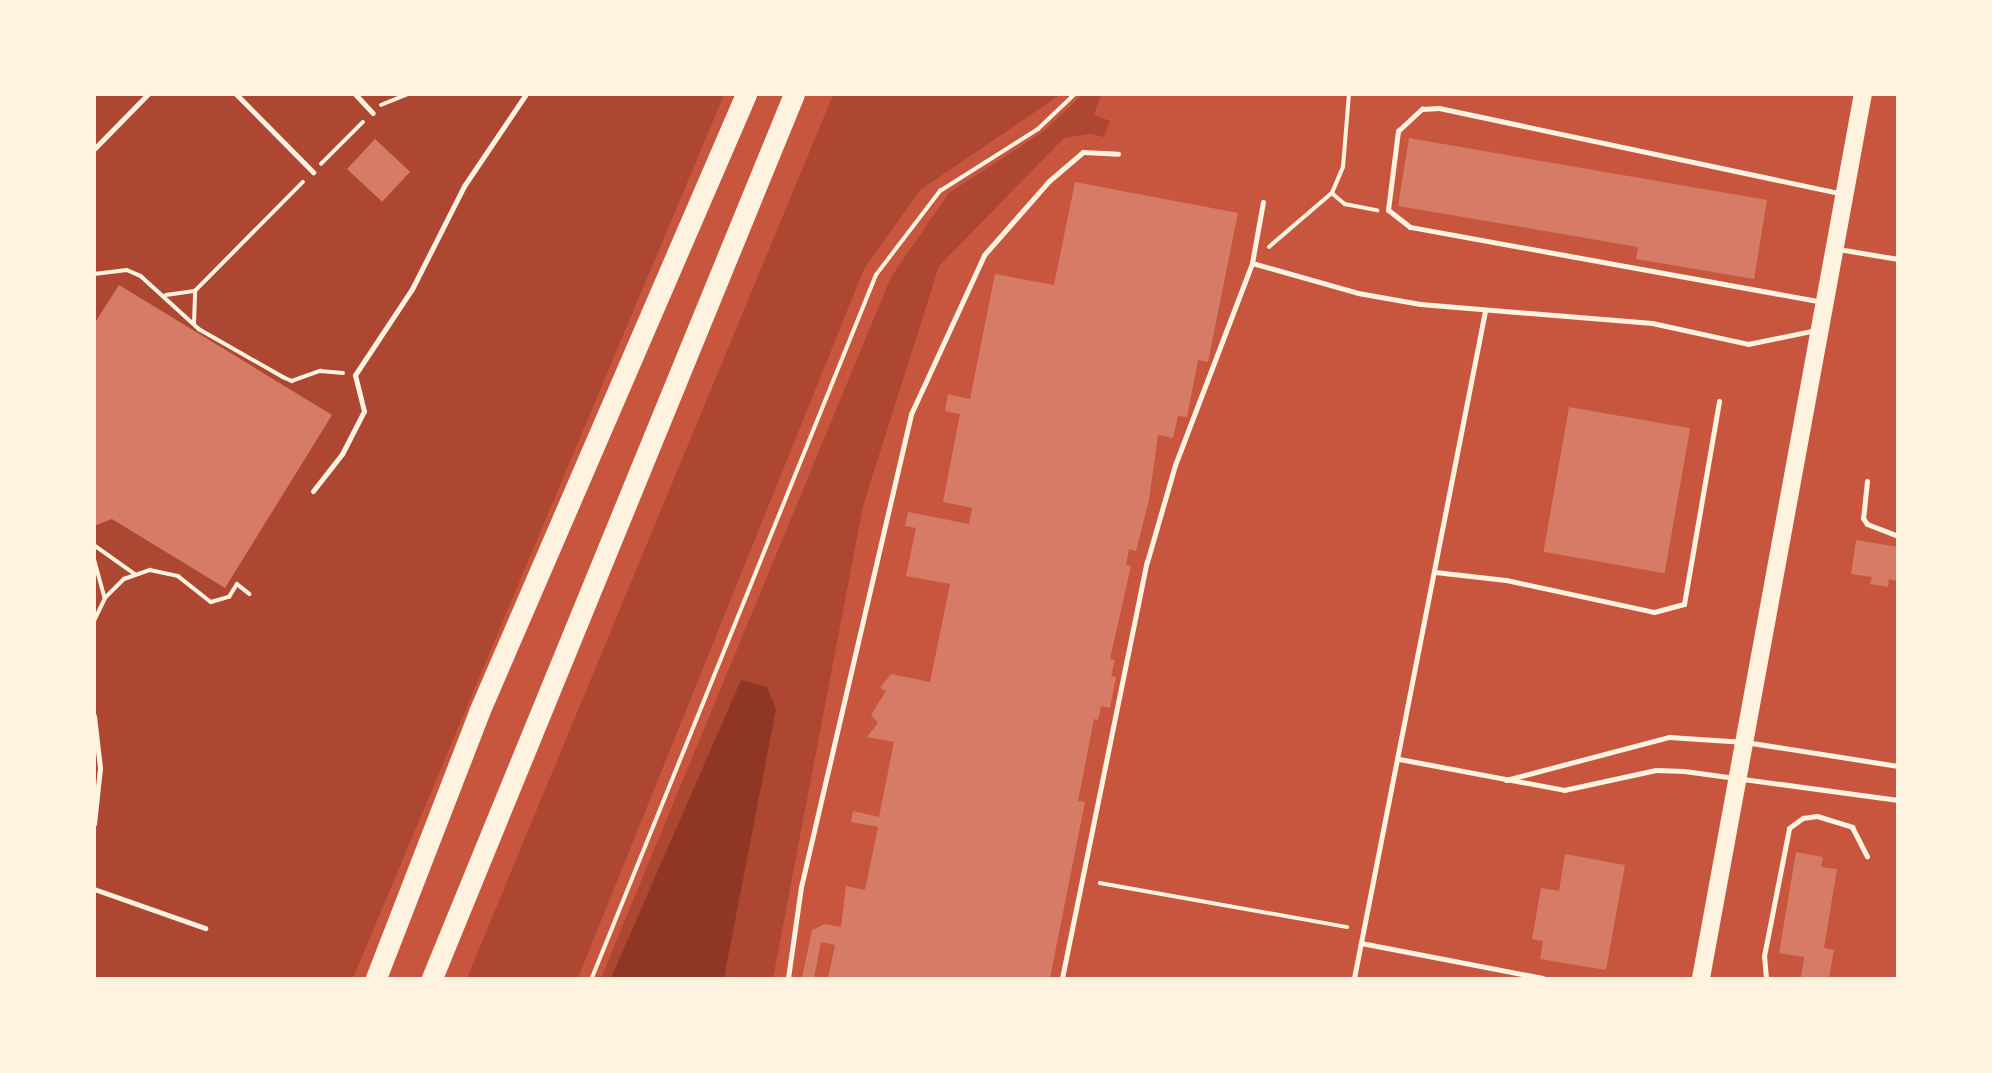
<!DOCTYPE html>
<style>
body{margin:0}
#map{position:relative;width:1992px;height:1073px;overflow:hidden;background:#c8553d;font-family:"Work Sans",sans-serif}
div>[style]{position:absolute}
.green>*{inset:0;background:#ae4732}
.water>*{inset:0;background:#8f3625}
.building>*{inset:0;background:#d67c66;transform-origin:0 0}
.path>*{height:3.5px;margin:-1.75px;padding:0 1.75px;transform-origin:1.75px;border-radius:1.75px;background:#fff3e0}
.service>*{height:5px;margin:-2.5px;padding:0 2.5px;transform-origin:2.5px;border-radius:2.5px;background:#fff3e0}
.primary>*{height:18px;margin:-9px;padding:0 9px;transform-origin:9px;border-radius:9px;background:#fff3e0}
.motorway>*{height:21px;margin:-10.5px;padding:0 10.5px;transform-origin:10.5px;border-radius:10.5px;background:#fff3e0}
span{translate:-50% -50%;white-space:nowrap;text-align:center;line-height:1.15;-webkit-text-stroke:5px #fff3e0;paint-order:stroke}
.frame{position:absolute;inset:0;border:96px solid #fff3e0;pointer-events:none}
</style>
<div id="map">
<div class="green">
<i style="clip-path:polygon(94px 95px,724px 95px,353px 978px,95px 978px)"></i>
<i style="clip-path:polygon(833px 95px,1060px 95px,920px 190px,864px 269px,578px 978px,467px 978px)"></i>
<i style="clip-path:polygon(1082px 95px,1101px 95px,1094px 115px,1110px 121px,1104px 137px,1090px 134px,1064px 138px,939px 266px,863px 506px,773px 978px,601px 978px,891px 277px,949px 193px,1044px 131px)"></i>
</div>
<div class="water">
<i style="clip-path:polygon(741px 680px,767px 687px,776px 709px,724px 978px,611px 978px)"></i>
</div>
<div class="building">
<i style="clip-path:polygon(1409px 138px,1767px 200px,1754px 279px,1636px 259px,1638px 247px,1398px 206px)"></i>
<i style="left:375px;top:139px;width:48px;height:41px;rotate:43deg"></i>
<i style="clip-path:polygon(1075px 182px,1238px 213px,1208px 362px,1198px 360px,1187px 417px,1178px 416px,1173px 438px,1158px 435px,1149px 500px,1136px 551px,1129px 549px,1126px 565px,1131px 566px,1110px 659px,1115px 660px,1111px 676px,1116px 677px,1110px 708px,1101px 706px,1098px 720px,1094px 719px,1078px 801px,1085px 802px,1050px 978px,828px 978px,835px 945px,821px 942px,814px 978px,802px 978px,812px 930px,825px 924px,841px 927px,846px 886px,865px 890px,878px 827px,851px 822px,853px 811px,879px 817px,894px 742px,867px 737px,878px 723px,871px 715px,886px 691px,880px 688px,891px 674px,930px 682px,950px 584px,906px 576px,916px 528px,905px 526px,908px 512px,969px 524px,972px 508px,943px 502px,960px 414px,945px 411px,948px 394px,970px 399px,995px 274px,1054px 285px)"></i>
<i style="clip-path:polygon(119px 285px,332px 415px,225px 588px,112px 519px,94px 526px,94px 324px)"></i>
<i style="left:1569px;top:407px;width:123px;height:147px;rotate:10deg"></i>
<i style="clip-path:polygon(1856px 540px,1898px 547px,1898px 581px,1889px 579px,1888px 587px,1870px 584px,1872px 577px,1851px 574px)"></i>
<i style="clip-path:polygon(1796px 852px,1823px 857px,1821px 867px,1837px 869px,1824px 948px,1834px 950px,1829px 978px,1801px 978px,1804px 957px,1779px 953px)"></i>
<i style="clip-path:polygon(1565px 854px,1625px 865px,1606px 970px,1540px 959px,1543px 941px,1532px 939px,1541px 888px,1559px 891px)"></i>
</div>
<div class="path">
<i style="left:381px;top:105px;width:29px;rotate:-22deg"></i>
<i style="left:321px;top:164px;width:59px;rotate:-45deg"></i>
<i style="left:1332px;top:193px;width:17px;rotate:40deg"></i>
<i style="left:1345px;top:204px;width:33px;rotate:11deg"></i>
<i style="left:1269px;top:247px;width:83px;rotate:-40.6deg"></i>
<i style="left:1332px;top:193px;width:28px;rotate:-67deg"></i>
<i style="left:1343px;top:167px;width:73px;rotate:-85.3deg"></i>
<i style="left:94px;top:274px;width:33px;rotate:-7deg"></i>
<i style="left:127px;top:270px;width:15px;rotate:23deg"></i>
<i style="left:141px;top:276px;width:79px;rotate:42.4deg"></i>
<i style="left:199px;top:329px;width:97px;rotate:29.7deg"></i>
<i style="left:283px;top:377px;width:10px;rotate:24deg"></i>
<i style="left:292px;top:381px;width:30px;rotate:-20deg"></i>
<i style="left:320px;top:371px;width:23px;rotate:5deg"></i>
<i style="left:166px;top:295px;width:29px;rotate:-8deg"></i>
<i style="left:194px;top:324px;width:33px;rotate:-88deg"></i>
<i style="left:195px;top:291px;width:153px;rotate:-45.3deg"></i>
<i style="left:94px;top:545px;width:50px;rotate:35.3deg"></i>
<i style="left:94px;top:558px;width:41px;rotate:74.6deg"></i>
<i style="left:94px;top:621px;width:25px;rotate:-64deg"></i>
<i style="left:105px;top:598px;width:27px;rotate:-45deg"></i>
<i style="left:124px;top:579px;width:28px;rotate:-19deg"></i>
<i style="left:150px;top:570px;width:29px;rotate:12deg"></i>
<i style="left:178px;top:576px;width:42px;rotate:38.2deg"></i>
<i style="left:211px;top:602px;width:19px;rotate:-16deg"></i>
<i style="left:229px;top:597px;width:15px;rotate:-58deg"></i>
<i style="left:237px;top:584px;width:16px;rotate:38deg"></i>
<i style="left:1100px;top:883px;width:251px;rotate:10.1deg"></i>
<i style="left:592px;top:978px;width:758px;rotate:-68deg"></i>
<i style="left:876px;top:275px;width:106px;rotate:-52.7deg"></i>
<i style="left:940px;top:191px;width:116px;rotate:-32.3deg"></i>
<i style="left:1038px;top:129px;width:51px;rotate:-43.4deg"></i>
</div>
<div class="service">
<i style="left:236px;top:94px;width:110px;rotate:45.4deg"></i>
<i style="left:355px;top:94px;width:26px;rotate:47deg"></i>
<i style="left:94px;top:149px;width:77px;rotate:-45.5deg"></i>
<i style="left:1838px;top:249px;width:61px;rotate:9.5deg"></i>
<i style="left:1252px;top:263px;width:62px;rotate:-79.8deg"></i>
<i style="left:1823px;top:302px;width:420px;rotate:-169.7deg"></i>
<i style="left:1410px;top:227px;width:28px;rotate:-142deg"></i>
<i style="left:1388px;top:210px;width:80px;rotate:-82.8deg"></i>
<i style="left:1398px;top:131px;width:33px;rotate:-43deg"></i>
<i style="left:1422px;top:109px;width:17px;rotate:-3deg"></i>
<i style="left:1439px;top:108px;width:413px;rotate:12deg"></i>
<i style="left:1867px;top:481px;width:37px;rotate:96deg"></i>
<i style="left:1863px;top:518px;width:7px;rotate:56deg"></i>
<i style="left:1867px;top:524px;width:33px;rotate:21deg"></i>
<i style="left:313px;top:491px;width:47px;rotate:-51.9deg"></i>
<i style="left:342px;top:454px;width:48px;rotate:-62.9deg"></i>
<i style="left:364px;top:411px;width:37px;rotate:-104deg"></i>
<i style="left:355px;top:375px;width:103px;rotate:-56.5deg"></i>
<i style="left:412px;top:289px;width:115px;rotate:-63.2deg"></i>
<i style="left:464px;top:186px;width:111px;rotate:-56deg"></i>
<i style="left:1435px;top:572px;width:71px;rotate:6.4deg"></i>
<i style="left:1506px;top:580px;width:151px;rotate:12.2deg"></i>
<i style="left:1654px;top:612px;width:31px;rotate:-15deg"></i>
<i style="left:1684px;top:604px;width:206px;rotate:-80.2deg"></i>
<i style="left:94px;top:716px;width:52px;rotate:83.4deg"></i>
<i style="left:100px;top:768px;width:56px;rotate:96.1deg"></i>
<i style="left:1399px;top:759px;width:168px;rotate:10.6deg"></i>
<i style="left:1564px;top:790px;width:94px;rotate:-12.3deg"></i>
<i style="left:1656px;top:770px;width:28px;rotate:2deg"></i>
<i style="left:1684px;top:771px;width:216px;rotate:7.7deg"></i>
<i style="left:1506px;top:780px;width:169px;rotate:-14.8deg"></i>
<i style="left:1669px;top:737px;width:76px;rotate:3.8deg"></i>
<i style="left:1745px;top:742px;width:155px;rotate:8.9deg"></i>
<i style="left:94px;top:889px;width:118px;rotate:19.4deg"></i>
<i style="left:1361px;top:943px;width:185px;rotate:10.9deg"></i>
<i style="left:788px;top:978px;width:92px;rotate:-81.9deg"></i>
<i style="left:801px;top:887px;width:486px;rotate:-76.9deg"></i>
<i style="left:911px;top:414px;width:175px;rotate:-65.3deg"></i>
<i style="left:984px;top:255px;width:98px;rotate:-48.7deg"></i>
<i style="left:1049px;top:181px;width:45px;rotate:-40.5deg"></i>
<i style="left:1083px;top:152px;width:35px;rotate:3deg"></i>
<i style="left:1062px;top:978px;width:425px;rotate:-78.5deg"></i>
<i style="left:1147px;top:562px;width:101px;rotate:-73.9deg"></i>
<i style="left:1175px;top:465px;width:216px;rotate:-69.1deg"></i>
<i style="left:1252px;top:263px;width:110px;rotate:15.8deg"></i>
<i style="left:1358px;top:293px;width:63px;rotate:10.1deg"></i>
<i style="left:1420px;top:304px;width:233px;rotate:4.7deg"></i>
<i style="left:1652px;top:323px;width:98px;rotate:12.3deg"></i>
<i style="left:1748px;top:344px;width:69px;rotate:-11.6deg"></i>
<i style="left:1354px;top:978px;width:680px;rotate:-78.89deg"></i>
<i style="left:1766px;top:978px;width:22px;rotate:-95deg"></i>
<i style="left:1764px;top:956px;width:130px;rotate:-78.9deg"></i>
<i style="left:1789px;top:828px;width:17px;rotate:-36deg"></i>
<i style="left:1803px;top:818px;width:14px;rotate:-8deg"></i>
<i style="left:1817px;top:816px;width:37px;rotate:17deg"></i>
<i style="left:1852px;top:827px;width:33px;rotate:63deg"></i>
</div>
<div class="primary">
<i style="left:1701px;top:978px;width:899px;rotate:-79.62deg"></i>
</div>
<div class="motorway">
<i style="left:376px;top:978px;width:285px;rotate:-68.8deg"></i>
<i style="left:479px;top:712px;width:673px;rotate:-66.63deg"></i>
<i style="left:432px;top:978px;width:955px;rotate:-67.73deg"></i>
</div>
<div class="frame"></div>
</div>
